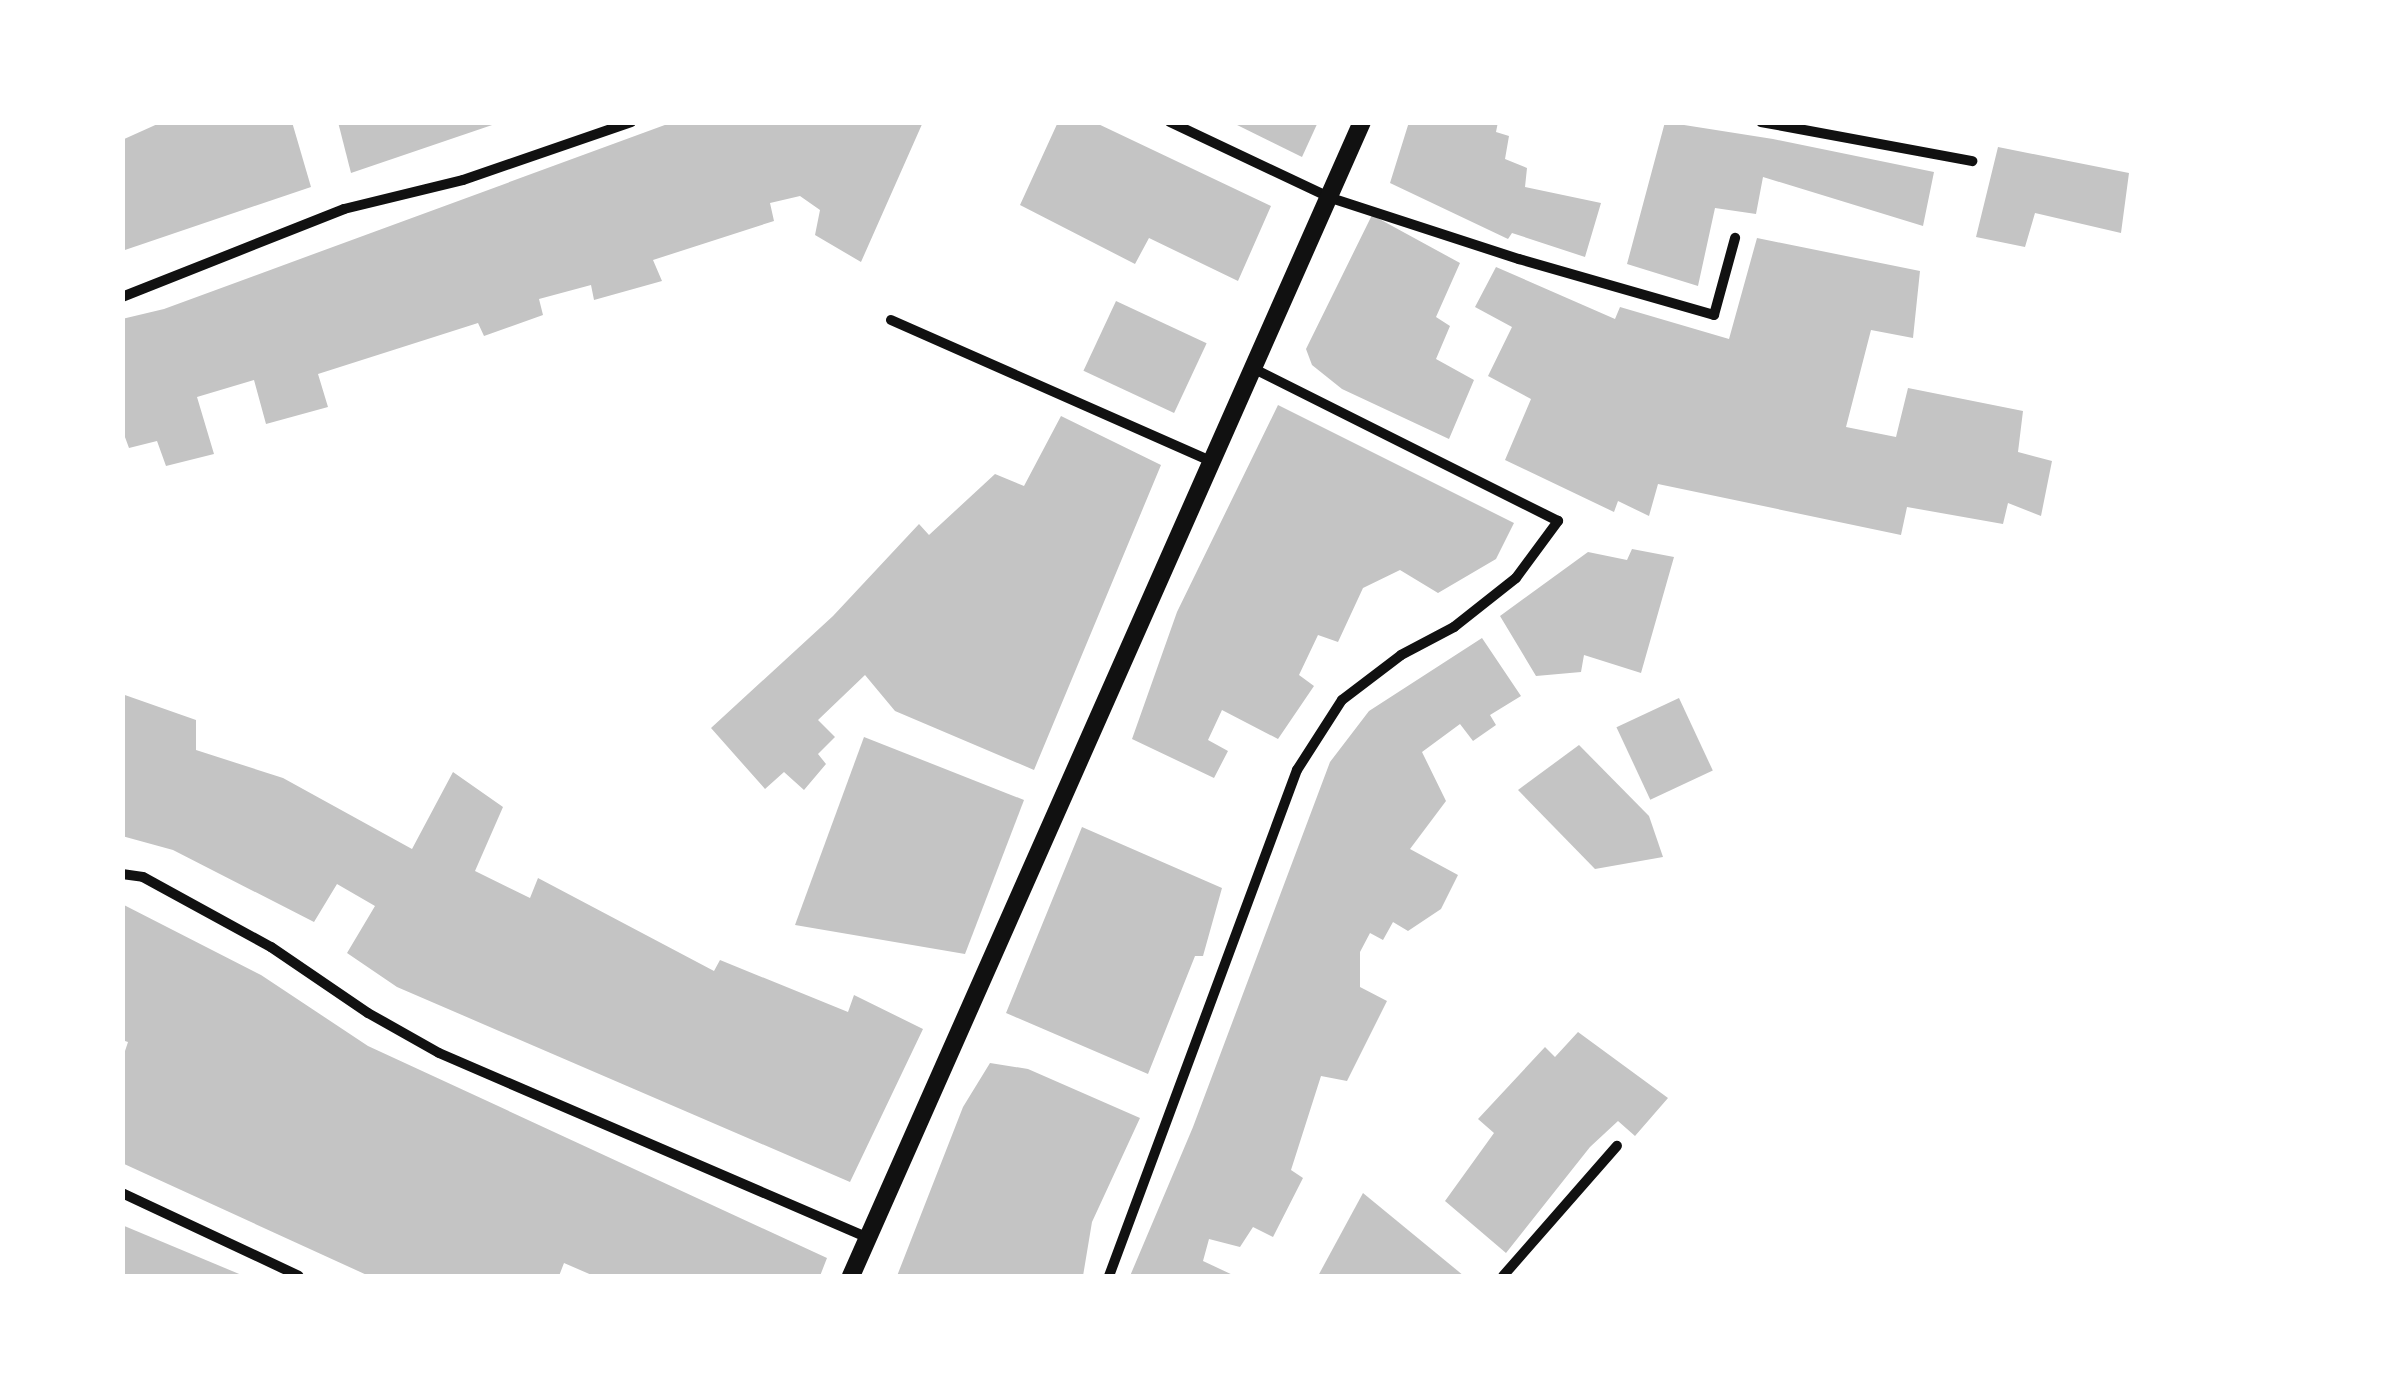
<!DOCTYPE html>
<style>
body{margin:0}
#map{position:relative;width:2405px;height:1399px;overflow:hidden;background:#fff;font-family:"Roboto Condensed",sans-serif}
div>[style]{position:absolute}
.building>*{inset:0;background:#c4c4c4;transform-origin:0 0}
.minor>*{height:10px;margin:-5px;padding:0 5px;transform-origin:5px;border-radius:5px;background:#111}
.tertiary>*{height:18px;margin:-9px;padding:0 9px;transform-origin:9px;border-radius:9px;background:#111}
span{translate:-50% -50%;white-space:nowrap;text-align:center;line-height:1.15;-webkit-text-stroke:8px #fff;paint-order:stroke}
.frame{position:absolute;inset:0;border:125px solid #fff;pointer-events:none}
</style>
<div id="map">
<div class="building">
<i style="clip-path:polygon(162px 122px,292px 122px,311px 187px,122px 251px,122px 140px)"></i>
<i style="clip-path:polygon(338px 122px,498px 122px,498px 123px,351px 173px)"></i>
<i style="clip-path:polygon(673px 122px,923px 122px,861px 262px,815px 235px,820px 210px,800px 196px,770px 203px,774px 221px,653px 260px,662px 281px,594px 300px,591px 285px,539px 299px,543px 315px,484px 336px,478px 323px,318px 374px,328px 407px,266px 424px,254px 380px,197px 397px,214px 454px,166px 466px,157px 441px,129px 448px,122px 429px,122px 319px,164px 309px)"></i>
<i style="clip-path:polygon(1058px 122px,1094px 122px,1271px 206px,1238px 281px,1149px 238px,1135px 264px,1020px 205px)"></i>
<i style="clip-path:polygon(1231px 122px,1318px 122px,1302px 157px)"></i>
<i style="clip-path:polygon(1409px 122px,1498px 122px,1496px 132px,1509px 136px,1505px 159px,1527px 168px,1525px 187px,1601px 203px,1585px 257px,1512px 233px,1508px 239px,1390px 183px)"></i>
<i style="clip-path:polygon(1665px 122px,1773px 139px,1934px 172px,1923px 226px,1763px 177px,1756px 214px,1715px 208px,1698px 286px,1627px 264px)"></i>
<i style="clip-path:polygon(1998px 147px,2129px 173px,2121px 233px,2035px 213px,2025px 247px,1976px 237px)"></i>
<i style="clip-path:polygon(1372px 215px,1460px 263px,1436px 317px,1450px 326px,1436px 359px,1474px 380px,1449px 439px,1342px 389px,1312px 365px,1306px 349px)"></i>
<i style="clip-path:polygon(1757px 238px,1920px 271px,1913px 338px,1871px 330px,1846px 427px,1896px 437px,1908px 388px,2023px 411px,2018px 452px,2052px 461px,2041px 516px,2008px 503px,2003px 524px,1907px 507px,1901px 535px,1658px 484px,1649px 516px,1618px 501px,1614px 512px,1505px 460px,1531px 399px,1488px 376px,1512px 327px,1475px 307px,1496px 267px,1615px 319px,1620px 307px,1729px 339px)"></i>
<i style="left:1116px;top:301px;width:100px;height:77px;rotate:25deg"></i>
<i style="clip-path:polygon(1278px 405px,1514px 523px,1496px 559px,1438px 593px,1400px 570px,1363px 588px,1338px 642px,1318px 635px,1299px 675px,1314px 686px,1278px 739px,1222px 710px,1208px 740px,1228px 751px,1214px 778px,1132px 739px,1177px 612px)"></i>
<i style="clip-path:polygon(1061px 416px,1161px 465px,1034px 770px,895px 711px,865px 675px,818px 720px,835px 737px,818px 754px,826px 764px,804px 790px,784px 772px,765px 789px,711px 728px,833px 616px,919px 524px,929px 535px,995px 474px,1024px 486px)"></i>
<i style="clip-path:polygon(1632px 549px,1674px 557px,1641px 673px,1584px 655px,1581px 672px,1536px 676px,1500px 616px,1588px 552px,1627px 560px)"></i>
<i style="clip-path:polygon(1482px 638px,1521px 696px,1490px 715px,1496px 725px,1473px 741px,1460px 724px,1422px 752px,1446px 801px,1410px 849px,1458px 875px,1441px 909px,1408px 931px,1393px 922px,1383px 940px,1370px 933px,1360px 952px,1360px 987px,1387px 1001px,1347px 1081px,1321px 1076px,1291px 1170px,1303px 1178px,1273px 1237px,1253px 1227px,1240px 1247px,1209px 1239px,1203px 1261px,1235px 1276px,1130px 1276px,1193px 1127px,1330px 762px,1369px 711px)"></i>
<i style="clip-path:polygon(122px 694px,196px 720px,196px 750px,283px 778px,412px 849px,453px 772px,503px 807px,475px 871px,530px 898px,538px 878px,714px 971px,720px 960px,848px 1012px,854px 995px,923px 1029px,850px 1182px,397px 987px,347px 953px,375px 906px,337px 884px,314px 922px,173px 850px,122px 836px)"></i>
<i style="left:1679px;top:698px;width:80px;height:69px;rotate:65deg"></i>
<i style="clip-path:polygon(864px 737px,1024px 800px,965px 954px,795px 925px)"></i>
<i style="clip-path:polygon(1579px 745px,1649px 816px,1663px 857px,1595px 869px,1518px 790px)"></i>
<i style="clip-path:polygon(1082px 827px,1222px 888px,1203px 956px,1195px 956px,1148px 1074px,1006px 1013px)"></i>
<i style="clip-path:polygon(122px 904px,261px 975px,368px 1046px,827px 1258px,820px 1276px,594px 1276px,564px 1263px,559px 1276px,369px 1276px,122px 1163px,122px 1060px,128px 1042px,122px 1040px)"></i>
<i style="clip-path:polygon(1578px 1032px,1668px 1098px,1635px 1136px,1618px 1121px,1590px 1147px,1506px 1253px,1445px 1201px,1494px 1133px,1478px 1119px,1545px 1047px,1555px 1057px)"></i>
<i style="clip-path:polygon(990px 1063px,1028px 1069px,1140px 1118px,1092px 1222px,1083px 1276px,897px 1276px,963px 1107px)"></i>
<i style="clip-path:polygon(1363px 1193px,1464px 1276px,1318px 1276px)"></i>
<i style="clip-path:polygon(122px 1225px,244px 1276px,122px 1276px)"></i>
</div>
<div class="minor">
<i style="left:1170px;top:122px;width:178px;rotate:25.3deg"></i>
<i style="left:1331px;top:198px;width:198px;rotate:18deg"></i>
<i style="left:1519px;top:259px;width:203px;rotate:16deg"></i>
<i style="left:1714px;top:315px;width:80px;rotate:-74.7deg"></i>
<i style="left:1761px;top:122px;width:215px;rotate:10.5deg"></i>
<i style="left:122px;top:297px;width:239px;rotate:-21.6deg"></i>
<i style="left:344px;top:209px;width:122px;rotate:-13.7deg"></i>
<i style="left:463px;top:180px;width:178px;rotate:-19deg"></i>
<i style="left:891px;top:320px;width:349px;rotate:23.8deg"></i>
<i style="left:122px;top:874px;width:21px;rotate:8deg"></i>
<i style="left:143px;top:877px;width:146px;rotate:28.7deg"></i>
<i style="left:271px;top:947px;width:117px;rotate:34.2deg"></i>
<i style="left:368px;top:1013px;width:81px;rotate:29.4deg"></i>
<i style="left:439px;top:1053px;width:466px;rotate:23.3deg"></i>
<i style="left:122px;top:1193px;width:195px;rotate:25.1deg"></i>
<i style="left:1109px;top:1276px;width:540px;rotate:-69.62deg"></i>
<i style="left:1297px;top:770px;width:83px;rotate:-57.3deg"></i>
<i style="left:1342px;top:700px;width:74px;rotate:-37.3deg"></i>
<i style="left:1401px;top:655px;width:60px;rotate:-27.8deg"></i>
<i style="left:1454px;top:627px;width:79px;rotate:-38.3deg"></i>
<i style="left:1516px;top:578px;width:71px;rotate:-53.6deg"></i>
<i style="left:1558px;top:521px;width:342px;rotate:-153.4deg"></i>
<i style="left:1503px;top:1276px;width:173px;rotate:-48.8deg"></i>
</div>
<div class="tertiary">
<i style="left:851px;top:1276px;width:1262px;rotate:-66.12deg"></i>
</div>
<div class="frame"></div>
</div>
